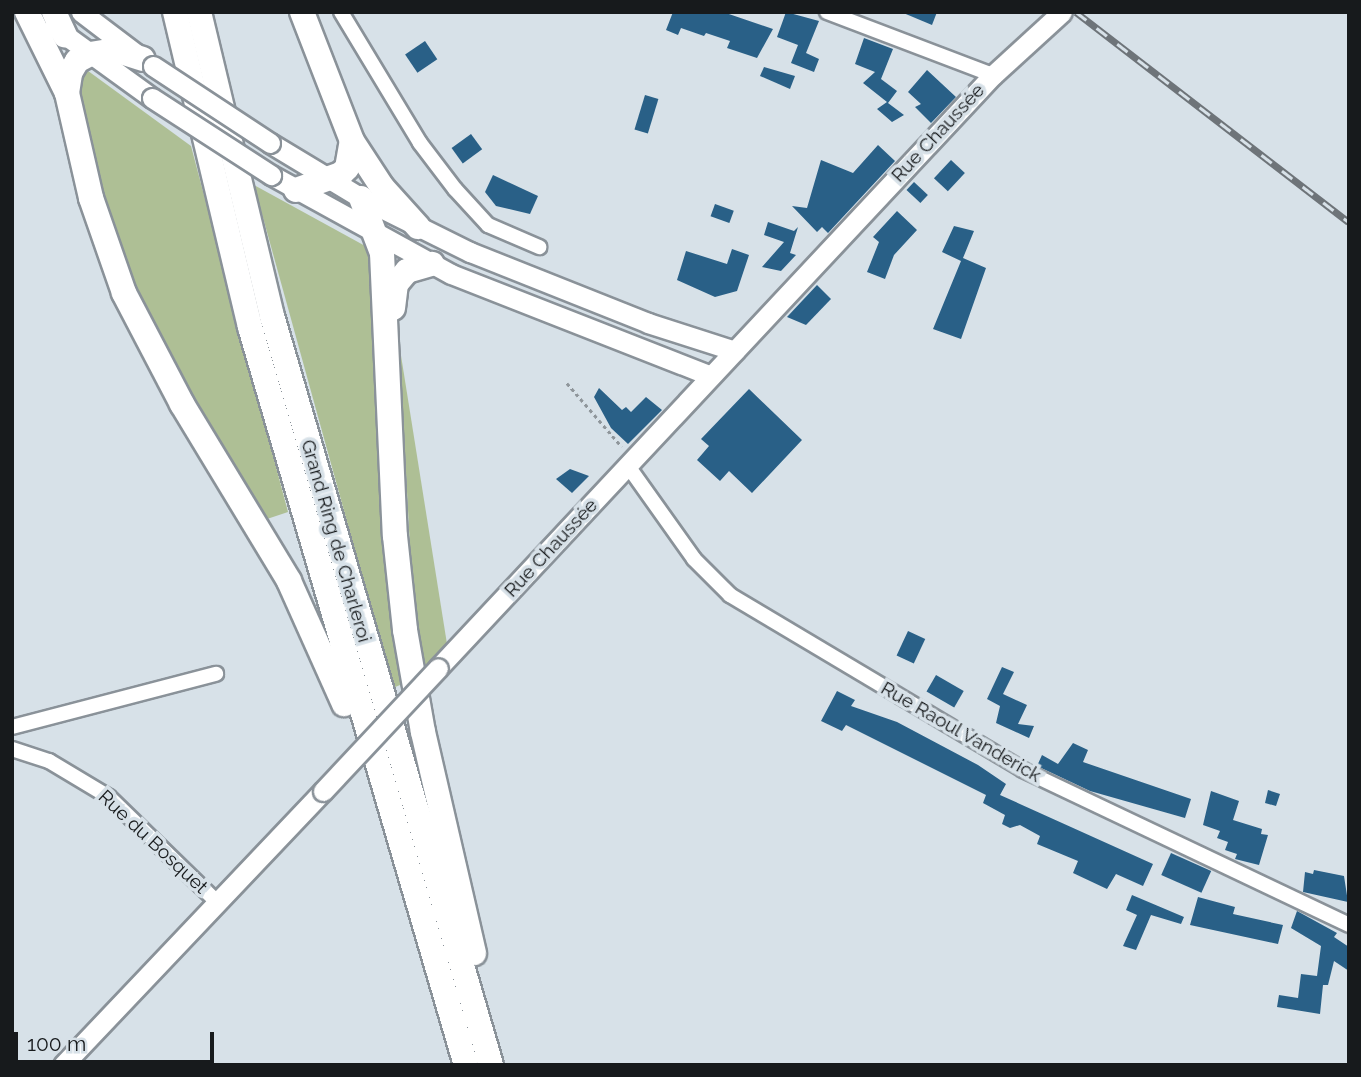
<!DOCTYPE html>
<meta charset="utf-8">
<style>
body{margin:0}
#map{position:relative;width:1361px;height:1077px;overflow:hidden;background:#d7e1e8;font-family:Raleway,sans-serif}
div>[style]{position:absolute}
.green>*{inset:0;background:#aebf95}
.building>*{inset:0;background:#296087;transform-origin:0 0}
.path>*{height:2.5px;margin-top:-1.25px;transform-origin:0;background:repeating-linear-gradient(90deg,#8f969b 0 3.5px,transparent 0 7px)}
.roads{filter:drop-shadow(2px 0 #8a9299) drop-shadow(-2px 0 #8a9299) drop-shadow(0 2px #8a9299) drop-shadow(0 -2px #8a9299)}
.minor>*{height:14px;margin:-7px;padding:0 7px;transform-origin:7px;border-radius:7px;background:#fff}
.secondary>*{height:19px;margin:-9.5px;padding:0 9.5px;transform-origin:9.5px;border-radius:9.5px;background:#fff}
.motorway>*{height:24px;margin:-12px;padding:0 12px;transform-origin:12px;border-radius:12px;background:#fff}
.rail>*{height:7px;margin-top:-3.5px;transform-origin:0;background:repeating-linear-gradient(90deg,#d7e1e8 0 13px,#6e7479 0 26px);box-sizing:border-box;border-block:2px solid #6e7479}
.bridges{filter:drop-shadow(2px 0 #8a9299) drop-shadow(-2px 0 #8a9299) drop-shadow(0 2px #8a9299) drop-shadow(0 -2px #8a9299)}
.secondary-bridge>*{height:19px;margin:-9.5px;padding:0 9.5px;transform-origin:9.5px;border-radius:9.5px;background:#fff}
span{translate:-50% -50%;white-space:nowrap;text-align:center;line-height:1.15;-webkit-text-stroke:7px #d7e1e8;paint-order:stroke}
.street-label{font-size:19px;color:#171a1c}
.frame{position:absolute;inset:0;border:14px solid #171a1c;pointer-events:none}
.scale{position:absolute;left:14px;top:1032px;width:200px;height:32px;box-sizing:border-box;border:4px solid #171a1c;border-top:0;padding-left:9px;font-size:21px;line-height:24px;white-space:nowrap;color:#171a1c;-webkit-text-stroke:5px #d7e1e8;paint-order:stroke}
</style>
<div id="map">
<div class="green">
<i style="clip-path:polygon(84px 68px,191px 146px,288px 512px,261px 521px,124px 276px,76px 93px)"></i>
<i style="clip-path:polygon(254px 185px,378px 253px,407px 682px,393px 688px)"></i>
<i style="clip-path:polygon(399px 343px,447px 644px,424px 668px,412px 584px)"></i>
</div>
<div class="building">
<i style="clip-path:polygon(673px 12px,723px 12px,773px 29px,757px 58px,727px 48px,730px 41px,706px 33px,704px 36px,681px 28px,678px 35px,666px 30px)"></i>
<i style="clip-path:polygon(786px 12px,819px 21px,806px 53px,819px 59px,814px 72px,791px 63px,798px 45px,777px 37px)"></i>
<i style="clip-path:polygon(901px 12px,937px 12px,932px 25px)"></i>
<i style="clip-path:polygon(864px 38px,893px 49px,881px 79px,897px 91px,888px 103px,904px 115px,892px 122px,877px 109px,887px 102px,863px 83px,875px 72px,855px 64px)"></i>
<i style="left:425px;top:41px;width:22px;height:24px;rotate:56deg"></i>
<i style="clip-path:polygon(764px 67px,795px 76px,790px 89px,760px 76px)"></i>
<i style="clip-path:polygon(927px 70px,956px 97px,931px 123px,915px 107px,921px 104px,908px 92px)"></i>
<i style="left:645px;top:95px;width:14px;height:36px;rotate:17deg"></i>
<i style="left:471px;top:134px;width:19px;height:24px;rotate:54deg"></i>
<i style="clip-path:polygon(878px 145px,895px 161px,828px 233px,822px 227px,817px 232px,792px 206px,807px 208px,821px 160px,853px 173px)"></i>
<i style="left:951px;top:160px;width:19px;height:25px;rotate:43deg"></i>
<i style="clip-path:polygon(493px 175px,538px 196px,530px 214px,496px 206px,485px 192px)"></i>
<i style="left:914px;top:182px;width:19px;height:11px;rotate:43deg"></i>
<i style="left:715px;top:204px;width:20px;height:13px;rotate:20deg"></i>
<i style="clip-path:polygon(897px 211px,917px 230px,894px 255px,885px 279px,867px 272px,879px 242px,873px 237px)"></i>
<i style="clip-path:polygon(768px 222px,794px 231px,798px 227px,790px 253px,796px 255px,781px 271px,762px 267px,784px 242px,764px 235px)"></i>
<i style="clip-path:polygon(954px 226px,974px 231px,963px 258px,986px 268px,961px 339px,933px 329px,961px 261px,942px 252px)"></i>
<i style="clip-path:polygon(732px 249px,749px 255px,737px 291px,715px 297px,677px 280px,686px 251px,727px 264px)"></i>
<i style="clip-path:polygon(817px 285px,831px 299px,806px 325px,787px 317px)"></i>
<i style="clip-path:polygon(599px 388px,622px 410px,626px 407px,631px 412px,646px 397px,662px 410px,628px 444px,611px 428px,594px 397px)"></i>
<i style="clip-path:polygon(749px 389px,802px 440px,752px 493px,729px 471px,720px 481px,697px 460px,709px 446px,701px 439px)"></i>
<i style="clip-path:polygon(570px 469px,589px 476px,572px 493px,556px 479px)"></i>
<i style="left:908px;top:631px;width:19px;height:27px;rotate:25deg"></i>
<i style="clip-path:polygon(1002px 667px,1014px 672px,1003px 694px,1027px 705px,1018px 724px,1034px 726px,1029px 738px,996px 723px,1000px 706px,987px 699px)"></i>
<i style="left:936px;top:675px;width:32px;height:19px;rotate:30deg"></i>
<i style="clip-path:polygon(837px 691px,855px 700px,851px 706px,897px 722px,978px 765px,1006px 784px,1000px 795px,1153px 864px,1143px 886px,1116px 874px,1107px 889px,1073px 873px,1078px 861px,1037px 844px,1040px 836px,1020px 825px,1010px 828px,1002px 824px,1005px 815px,983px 803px,986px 795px,846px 725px,842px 731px,821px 721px)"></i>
<i style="clip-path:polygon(1073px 743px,1088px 750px,1083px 762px,1191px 799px,1185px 818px,1090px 791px,1037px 766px,1042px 755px,1058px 764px)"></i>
<i style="clip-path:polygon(1268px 790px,1280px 794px,1276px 806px,1265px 803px)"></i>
<i style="clip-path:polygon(1211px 791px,1239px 801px,1233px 820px,1262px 829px,1261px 834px,1268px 835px,1259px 865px,1235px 859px,1237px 854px,1225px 850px,1228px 842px,1217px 838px,1220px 831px,1203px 825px)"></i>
<i style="left:1171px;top:853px;width:44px;height:24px;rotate:24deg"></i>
<i style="clip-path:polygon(1314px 870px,1344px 876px,1348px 902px,1303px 892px,1305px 872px,1313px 874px)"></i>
<i style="clip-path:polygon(1132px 895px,1184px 917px,1181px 924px,1151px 915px,1136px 950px,1123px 946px,1137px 915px,1126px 910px)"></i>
<i style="clip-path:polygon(1198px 897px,1235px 907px,1233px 914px,1283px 925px,1278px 944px,1190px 925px)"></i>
<i style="clip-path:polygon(1297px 911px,1337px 933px,1334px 937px,1349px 947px,1349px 971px,1334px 961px,1328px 985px,1323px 985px,1320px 1014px,1277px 1007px,1279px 995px,1298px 998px,1301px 974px,1317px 976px,1321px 946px,1291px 928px)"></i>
</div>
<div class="path">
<i style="left:567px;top:383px;width:84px;rotate:49.3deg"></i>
</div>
<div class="roads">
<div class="minor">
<i style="left:341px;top:12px;width:153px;rotate:58.9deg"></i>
<i style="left:420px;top:143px;width:58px;rotate:52.7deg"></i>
<i style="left:455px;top:189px;width:49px;rotate:47.5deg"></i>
<i style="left:488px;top:225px;width:56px;rotate:23.3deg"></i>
<i style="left:827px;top:12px;width:178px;rotate:20.8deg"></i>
<i style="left:628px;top:466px;width:114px;rotate:54.6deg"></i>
<i style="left:694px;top:559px;width:51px;rotate:45deg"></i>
<i style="left:730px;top:595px;width:341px;rotate:30.8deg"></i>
<i style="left:1023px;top:770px;width:361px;rotate:25.4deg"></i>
<i style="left:12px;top:727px;width:211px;rotate:-14.6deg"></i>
<i style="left:12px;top:749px;width:39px;rotate:18deg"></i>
<i style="left:49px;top:761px;width:70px;rotate:31deg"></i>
<i style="left:109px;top:797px;width:151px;rotate:44.2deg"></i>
</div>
<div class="secondary">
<i style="left:81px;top:12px;width:68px;rotate:37.2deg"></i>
<i style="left:54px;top:27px;width:121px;rotate:35.9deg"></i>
<i style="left:270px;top:143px;width:106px;rotate:31.1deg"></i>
<i style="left:361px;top:198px;width:122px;rotate:26.4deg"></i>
<i style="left:470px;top:252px;width:192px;rotate:21.7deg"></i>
<i style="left:648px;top:323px;width:91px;rotate:17.8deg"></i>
<i style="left:271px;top:175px;width:205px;rotate:28.8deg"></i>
<i style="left:451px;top:274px;width:279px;rotate:21.4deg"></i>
<i style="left:438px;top:668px;width:812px;rotate:-46.9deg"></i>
<i style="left:993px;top:75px;width:93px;rotate:-42.4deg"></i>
<i style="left:63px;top:1065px;width:378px;rotate:-46.5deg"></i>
</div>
<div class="motorway">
<i style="left:27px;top:12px;width:90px;rotate:63.7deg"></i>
<i style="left:67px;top:93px;width:108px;rotate:77.1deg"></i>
<i style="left:91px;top:198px;width:101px;rotate:70.8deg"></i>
<i style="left:124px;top:293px;width:125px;rotate:62.4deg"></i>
<i style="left:182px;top:404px;width:207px;rotate:58.8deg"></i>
<i style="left:289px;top:581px;width:135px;rotate:65.9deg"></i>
<i style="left:54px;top:12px;width:26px;rotate:65deg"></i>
<i style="left:175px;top:12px;width:324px;rotate:76.6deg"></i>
<i style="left:250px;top:327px;width:769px;rotate:73.69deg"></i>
<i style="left:199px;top:12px;width:313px;rotate:76.5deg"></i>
<i style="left:272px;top:316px;width:780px;rotate:73.7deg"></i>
<i style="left:302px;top:12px;width:138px;rotate:68.8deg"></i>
<i style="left:352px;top:141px;width:55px;rotate:56.9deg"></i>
<i style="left:382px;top:187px;width:54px;rotate:48deg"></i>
<i style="left:67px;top:93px;width:20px;rotate:-81deg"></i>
<i style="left:70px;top:73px;width:14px;rotate:-60deg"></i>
<i style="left:77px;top:61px;width:15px;rotate:-28deg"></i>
<i style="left:90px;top:54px;width:25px;rotate:-9deg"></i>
<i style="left:115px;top:50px;width:29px;rotate:18deg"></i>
<i style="left:296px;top:190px;width:48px;rotate:-19.6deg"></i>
<i style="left:341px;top:174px;width:8px;rotate:-45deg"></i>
<i style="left:347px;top:168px;width:27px;rotate:-80deg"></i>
<i style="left:361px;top:198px;width:59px;rotate:69.1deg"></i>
<i style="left:382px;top:253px;width:283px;rotate:87.4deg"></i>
<i style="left:395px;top:536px;width:95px;rotate:83.9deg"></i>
<i style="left:405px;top:630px;width:104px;rotate:80deg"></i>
<i style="left:423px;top:732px;width:227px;rotate:77deg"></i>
<i style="left:393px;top:308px;width:24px;rotate:-83deg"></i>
<i style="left:396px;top:284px;width:17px;rotate:-50deg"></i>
<i style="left:407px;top:271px;width:26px;rotate:-16deg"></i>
</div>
</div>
<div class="rail">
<i style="left:1076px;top:12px;width:344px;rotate:37.6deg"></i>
</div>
<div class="bridges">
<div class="secondary-bridge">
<i style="left:153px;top:66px;width:140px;rotate:33.3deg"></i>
<i style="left:152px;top:98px;width:142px;rotate:32.9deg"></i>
<i style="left:323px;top:791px;width:168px;rotate:-46.9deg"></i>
</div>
</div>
<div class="street-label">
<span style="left:938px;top:133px;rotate:-47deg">Rue Chaussée</span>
<span style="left:336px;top:541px;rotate:74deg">Grand Ring de Charleroi</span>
<span style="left:551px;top:548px;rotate:-47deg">Rue Chaussée</span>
<span style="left:961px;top:732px;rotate:30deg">Rue Raoul Vanderick</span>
<span style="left:153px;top:842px;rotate:43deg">Rue du Bosquet</span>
</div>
<div class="frame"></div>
<div class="scale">100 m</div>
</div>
